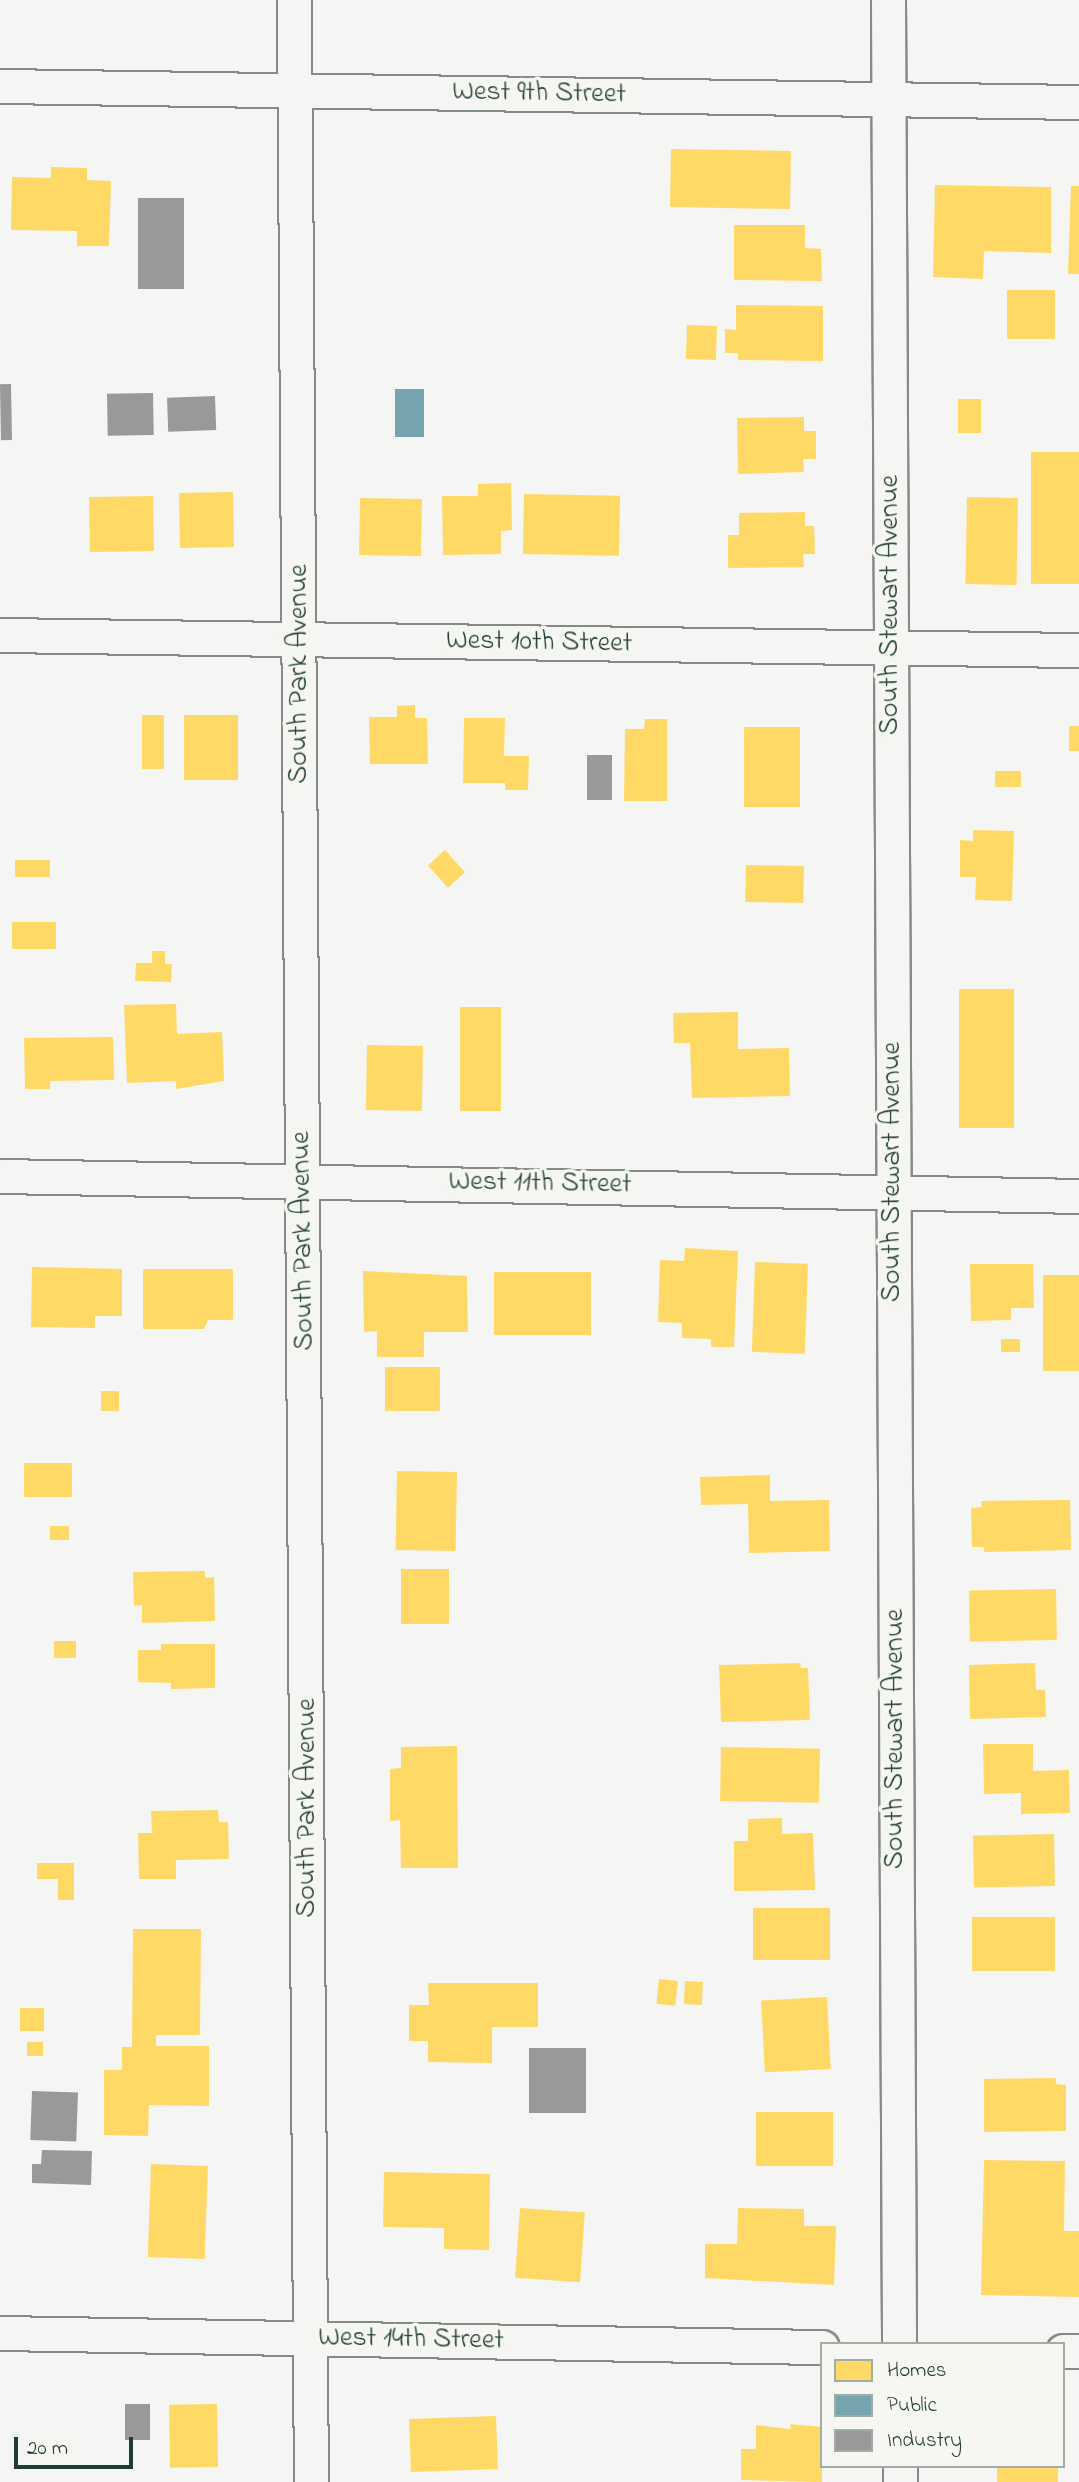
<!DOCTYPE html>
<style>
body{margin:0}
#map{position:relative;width:1079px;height:2482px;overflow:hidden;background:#f5f5f3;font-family:"Indie Flower",sans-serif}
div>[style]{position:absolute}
.homes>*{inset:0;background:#ffd966;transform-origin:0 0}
.public>*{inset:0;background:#76a5af;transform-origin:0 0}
.industry>*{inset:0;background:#999;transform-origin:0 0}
.roads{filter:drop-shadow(2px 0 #858a88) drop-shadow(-2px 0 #858a88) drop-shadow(0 2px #858a88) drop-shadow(0 -2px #858a88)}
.minor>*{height:33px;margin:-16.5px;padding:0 16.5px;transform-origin:16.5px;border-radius:16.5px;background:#f5f5f3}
span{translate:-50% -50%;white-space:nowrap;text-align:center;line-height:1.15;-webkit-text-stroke:7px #f6f6f2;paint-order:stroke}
.street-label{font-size:28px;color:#1f3d34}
.legend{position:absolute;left:820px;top:2342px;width:245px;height:126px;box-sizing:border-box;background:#f6f6f2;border:2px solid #a0aca6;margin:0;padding:9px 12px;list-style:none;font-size:21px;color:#1f3d34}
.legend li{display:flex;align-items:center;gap:14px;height:35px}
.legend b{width:35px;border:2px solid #a0aca6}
.scale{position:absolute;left:14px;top:2437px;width:119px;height:32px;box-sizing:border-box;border:4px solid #1f3d34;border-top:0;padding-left:9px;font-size:21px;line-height:24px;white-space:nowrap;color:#1f3d34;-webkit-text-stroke:5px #f6f6f2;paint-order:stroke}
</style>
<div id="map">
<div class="homes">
<i style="left:671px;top:149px;width:120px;height:58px;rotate:1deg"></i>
<i style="clip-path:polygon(51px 167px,87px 168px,87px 180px,111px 181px,109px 246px,77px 246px,77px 231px,11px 230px,12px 177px,51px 178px)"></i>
<i style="clip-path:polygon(935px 185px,1051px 187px,1051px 253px,984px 251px,983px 279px,933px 277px)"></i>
<i style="clip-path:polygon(1071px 186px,1079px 186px,1079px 274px,1068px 274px)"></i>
<i style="clip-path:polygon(734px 225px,805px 225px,805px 248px,821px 249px,822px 281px,734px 280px)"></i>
<i style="left:1007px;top:290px;width:48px;height:49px"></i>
<i style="clip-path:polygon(736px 305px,823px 306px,823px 361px,738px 360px,738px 353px,725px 353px,725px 329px,736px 330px)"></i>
<i style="left:687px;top:325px;width:30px;height:34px;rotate:2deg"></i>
<i style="left:958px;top:399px;width:23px;height:34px"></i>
<i style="clip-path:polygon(804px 417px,804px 431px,816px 431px,816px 459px,803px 459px,804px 472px,738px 474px,737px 418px)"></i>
<i style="left:1031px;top:452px;width:48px;height:132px"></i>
<i style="clip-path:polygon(511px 483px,512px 530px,501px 531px,501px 554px,443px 555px,442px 496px,478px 496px,478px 484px)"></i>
<i style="left:233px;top:492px;width:55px;height:54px;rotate:89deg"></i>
<i style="left:524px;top:494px;width:96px;height:60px;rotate:1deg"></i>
<i style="left:153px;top:496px;width:55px;height:64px;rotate:89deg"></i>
<i style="left:967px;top:497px;width:51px;height:87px;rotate:1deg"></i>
<i style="left:360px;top:498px;width:62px;height:57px;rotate:1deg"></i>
<i style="clip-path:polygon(805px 512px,805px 526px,814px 526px,815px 554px,803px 554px,804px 567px,728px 568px,728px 535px,739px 535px,739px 513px)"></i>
<i style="clip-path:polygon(415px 705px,415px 718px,427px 718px,428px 764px,370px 764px,369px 717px,397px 717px,397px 706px)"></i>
<i style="left:142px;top:715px;width:22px;height:54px"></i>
<i style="left:184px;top:715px;width:54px;height:65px"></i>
<i style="clip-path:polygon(464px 718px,505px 718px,504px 756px,529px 756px,528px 790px,505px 790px,505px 783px,463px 783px)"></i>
<i style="clip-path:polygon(645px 719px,667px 719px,667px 801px,624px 801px,625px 729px,644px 729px)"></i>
<i style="left:1069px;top:726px;width:10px;height:25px"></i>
<i style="left:744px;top:727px;width:56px;height:80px"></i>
<i style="left:1021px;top:771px;width:16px;height:26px;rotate:90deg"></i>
<i style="clip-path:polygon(973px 830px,1014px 831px,1012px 901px,975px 900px,976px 877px,960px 877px,960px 840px,973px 841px)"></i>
<i style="left:445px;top:850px;width:30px;height:23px;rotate:48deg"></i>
<i style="left:15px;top:860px;width:35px;height:17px"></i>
<i style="left:746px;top:865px;width:58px;height:37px;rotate:1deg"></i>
<i style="left:56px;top:922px;width:27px;height:44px;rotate:90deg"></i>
<i style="clip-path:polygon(152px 951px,165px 951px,165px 964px,172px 964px,171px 982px,135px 981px,136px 963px,152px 963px)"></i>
<i style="left:959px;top:989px;width:55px;height:139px"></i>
<i style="clip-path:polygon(176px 1004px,177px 1034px,222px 1032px,224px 1081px,176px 1089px,176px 1081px,127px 1083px,124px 1005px)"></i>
<i style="left:460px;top:1007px;width:41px;height:104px"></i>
<i style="clip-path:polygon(738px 1012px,738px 1049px,789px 1048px,790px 1096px,692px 1098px,690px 1043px,674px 1043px,673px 1013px)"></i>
<i style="clip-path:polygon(113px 1037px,114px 1080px,50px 1081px,50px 1089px,25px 1089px,24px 1038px)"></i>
<i style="left:367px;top:1045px;width:56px;height:65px;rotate:1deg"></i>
<i style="clip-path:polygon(685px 1248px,738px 1251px,734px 1347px,711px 1347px,711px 1339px,682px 1338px,682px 1323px,658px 1322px,660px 1260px,684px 1261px)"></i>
<i style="left:755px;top:1262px;width:53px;height:90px;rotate:2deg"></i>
<i style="clip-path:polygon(970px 1264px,1033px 1264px,1034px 1308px,1011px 1308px,1011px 1320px,971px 1321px)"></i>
<i style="clip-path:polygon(32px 1267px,122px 1269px,122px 1316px,95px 1316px,95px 1328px,31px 1327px)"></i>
<i style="clip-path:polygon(143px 1269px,233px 1269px,233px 1320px,208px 1320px,204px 1329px,143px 1329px)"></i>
<i style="clip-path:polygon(363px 1271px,467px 1276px,468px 1332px,424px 1332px,424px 1357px,377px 1357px,377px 1331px,364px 1332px)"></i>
<i style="left:494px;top:1272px;width:97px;height:63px"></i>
<i style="left:1043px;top:1275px;width:36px;height:96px"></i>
<i style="left:1001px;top:1339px;width:19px;height:13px"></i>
<i style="left:385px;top:1367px;width:55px;height:44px"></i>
<i style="left:101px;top:1391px;width:18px;height:20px"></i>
<i style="left:24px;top:1463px;width:48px;height:34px"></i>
<i style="left:397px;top:1471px;width:60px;height:79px;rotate:1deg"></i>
<i style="clip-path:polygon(770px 1475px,770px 1501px,829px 1500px,830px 1551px,749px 1553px,748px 1504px,701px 1505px,700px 1477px)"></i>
<i style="clip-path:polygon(1070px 1500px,1071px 1550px,984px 1552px,984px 1547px,972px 1547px,971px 1508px,982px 1507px,981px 1501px)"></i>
<i style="left:69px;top:1526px;width:14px;height:19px;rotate:90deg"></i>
<i style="left:449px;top:1569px;width:55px;height:48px;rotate:90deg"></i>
<i style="clip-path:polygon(205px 1571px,205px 1578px,214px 1577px,215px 1621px,142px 1623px,142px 1605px,134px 1606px,133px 1572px)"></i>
<i style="left:1056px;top:1589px;width:51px;height:87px;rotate:89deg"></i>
<i style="left:54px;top:1641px;width:22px;height:17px"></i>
<i style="clip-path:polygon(161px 1644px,215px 1644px,215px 1688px,171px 1689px,171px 1683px,138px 1682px,138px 1650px,161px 1650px)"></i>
<i style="clip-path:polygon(800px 1663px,801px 1668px,808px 1668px,810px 1720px,721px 1722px,719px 1665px)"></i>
<i style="clip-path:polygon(1035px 1663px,1036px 1690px,1045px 1690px,1046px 1717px,970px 1719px,969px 1665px)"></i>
<i style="clip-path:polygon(983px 1744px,1033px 1744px,1033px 1771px,1069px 1770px,1070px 1813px,1021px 1814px,1021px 1793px,984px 1794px)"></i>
<i style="clip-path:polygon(457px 1746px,458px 1868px,401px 1868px,400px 1820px,390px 1821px,390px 1769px,401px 1768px,401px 1747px)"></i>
<i style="left:721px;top:1747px;width:99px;height:54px;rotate:1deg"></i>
<i style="clip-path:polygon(218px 1810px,219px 1822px,228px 1822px,229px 1859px,176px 1860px,176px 1879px,139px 1879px,138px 1833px,152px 1833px,151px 1811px)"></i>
<i style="clip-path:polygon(782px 1818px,782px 1834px,813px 1833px,815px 1890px,734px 1891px,734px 1841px,748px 1841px,748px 1819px)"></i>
<i style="left:1054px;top:1834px;width:52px;height:81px;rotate:89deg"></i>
<i style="clip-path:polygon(37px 1863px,74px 1863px,74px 1900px,58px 1900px,58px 1879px,37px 1879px)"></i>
<i style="left:753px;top:1908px;width:77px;height:52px"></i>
<i style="left:972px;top:1917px;width:83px;height:54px"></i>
<i style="clip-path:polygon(133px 1929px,201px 1929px,200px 2035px,156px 2035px,156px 2046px,209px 2046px,209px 2106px,149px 2105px,148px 2136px,104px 2135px,104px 2070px,122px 2070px,122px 2047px,132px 2047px)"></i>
<i style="left:659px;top:1979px;width:19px;height:25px;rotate:6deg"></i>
<i style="left:685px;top:1981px;width:18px;height:23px;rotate:3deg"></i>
<i style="clip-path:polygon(428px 1983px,538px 1983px,538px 2027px,492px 2027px,492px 2063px,428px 2062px,428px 2041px,409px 2041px,409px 2005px,429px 2005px)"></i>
<i style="left:827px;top:1997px;width:72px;height:66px;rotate:87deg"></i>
<i style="left:20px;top:2008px;width:24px;height:23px"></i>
<i style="left:27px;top:2042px;width:16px;height:14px"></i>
<i style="clip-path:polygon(1056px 2078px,1056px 2084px,1066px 2085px,1066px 2131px,984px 2132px,984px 2079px)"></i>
<i style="left:756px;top:2112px;width:77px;height:54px"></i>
<i style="clip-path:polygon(984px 2160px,1065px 2161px,1064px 2231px,1079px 2231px,1079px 2297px,981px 2295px)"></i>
<i style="left:151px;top:2164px;width:57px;height:93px;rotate:2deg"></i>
<i style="clip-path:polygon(384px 2172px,490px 2174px,489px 2250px,444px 2249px,444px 2228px,383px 2227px)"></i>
<i style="left:520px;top:2208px;width:65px;height:70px;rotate:4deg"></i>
<i style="clip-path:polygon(738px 2208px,804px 2209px,804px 2226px,836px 2226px,834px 2285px,705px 2278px,705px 2244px,737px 2244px)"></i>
<i style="left:217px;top:2404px;width:63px;height:48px;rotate:89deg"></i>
<i style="left:496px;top:2416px;width:53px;height:87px;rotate:88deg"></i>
<i style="clip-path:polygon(790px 2424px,822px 2427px,822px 2482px,741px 2480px,741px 2449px,756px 2449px,756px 2425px,791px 2429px)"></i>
<i style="left:997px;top:2466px;width:61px;height:16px"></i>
</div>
<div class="public">
<i style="left:395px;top:389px;width:29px;height:48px"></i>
</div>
<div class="industry">
<i style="left:138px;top:198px;width:46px;height:91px"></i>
<i style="left:11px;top:384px;width:56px;height:11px;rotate:89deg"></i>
<i style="left:153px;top:393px;width:42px;height:46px;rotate:89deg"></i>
<i style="left:215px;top:396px;width:34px;height:48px;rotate:88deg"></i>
<i style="left:587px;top:755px;width:25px;height:45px"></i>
<i style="left:529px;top:2048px;width:57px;height:65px"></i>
<i style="left:32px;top:2091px;width:46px;height:49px;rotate:2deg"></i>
<i style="clip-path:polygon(42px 2150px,92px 2151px,91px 2185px,32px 2183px,32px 2164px,41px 2164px)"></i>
<i style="left:125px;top:2404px;width:25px;height:36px"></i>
</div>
<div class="roads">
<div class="minor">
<i style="left:294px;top:0;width:2482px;rotate:89.61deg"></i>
<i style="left:888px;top:0;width:2344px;rotate:89.73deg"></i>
<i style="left:0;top:86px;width:1079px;rotate:0.85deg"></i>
<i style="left:0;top:635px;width:1079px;rotate:0.8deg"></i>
<i style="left:0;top:1176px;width:1079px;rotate:1.06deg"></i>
<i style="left:0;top:2333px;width:822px;rotate:0.98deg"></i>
<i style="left:1063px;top:2351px;width:16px"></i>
<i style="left:900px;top:2466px;width:16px;rotate:90deg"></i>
</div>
</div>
<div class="street-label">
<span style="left:539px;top:94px;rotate:1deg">West 9th Street</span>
<span style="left:891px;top:605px;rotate:-90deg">South Stewart Avenue</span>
<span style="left:539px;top:643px;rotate:1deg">West 10th Street</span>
<span style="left:300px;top:674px;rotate:-90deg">South Park Avenue</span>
<span style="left:893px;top:1172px;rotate:-90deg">South Stewart Avenue</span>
<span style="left:540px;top:1184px;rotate:1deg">West 11th Street</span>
<span style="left:304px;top:1241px;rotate:-91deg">South Park Avenue</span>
<span style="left:896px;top:1739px;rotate:-90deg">South Stewart Avenue</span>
<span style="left:308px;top:1808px;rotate:-90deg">South Park Avenue</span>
<span style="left:411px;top:2340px;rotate:1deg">West 14th Street</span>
</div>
<ul class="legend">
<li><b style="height:19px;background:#ffd966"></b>Homes</li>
<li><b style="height:19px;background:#76a5af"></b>Public</li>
<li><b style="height:19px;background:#999"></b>Industry</li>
</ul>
<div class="scale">20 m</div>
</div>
